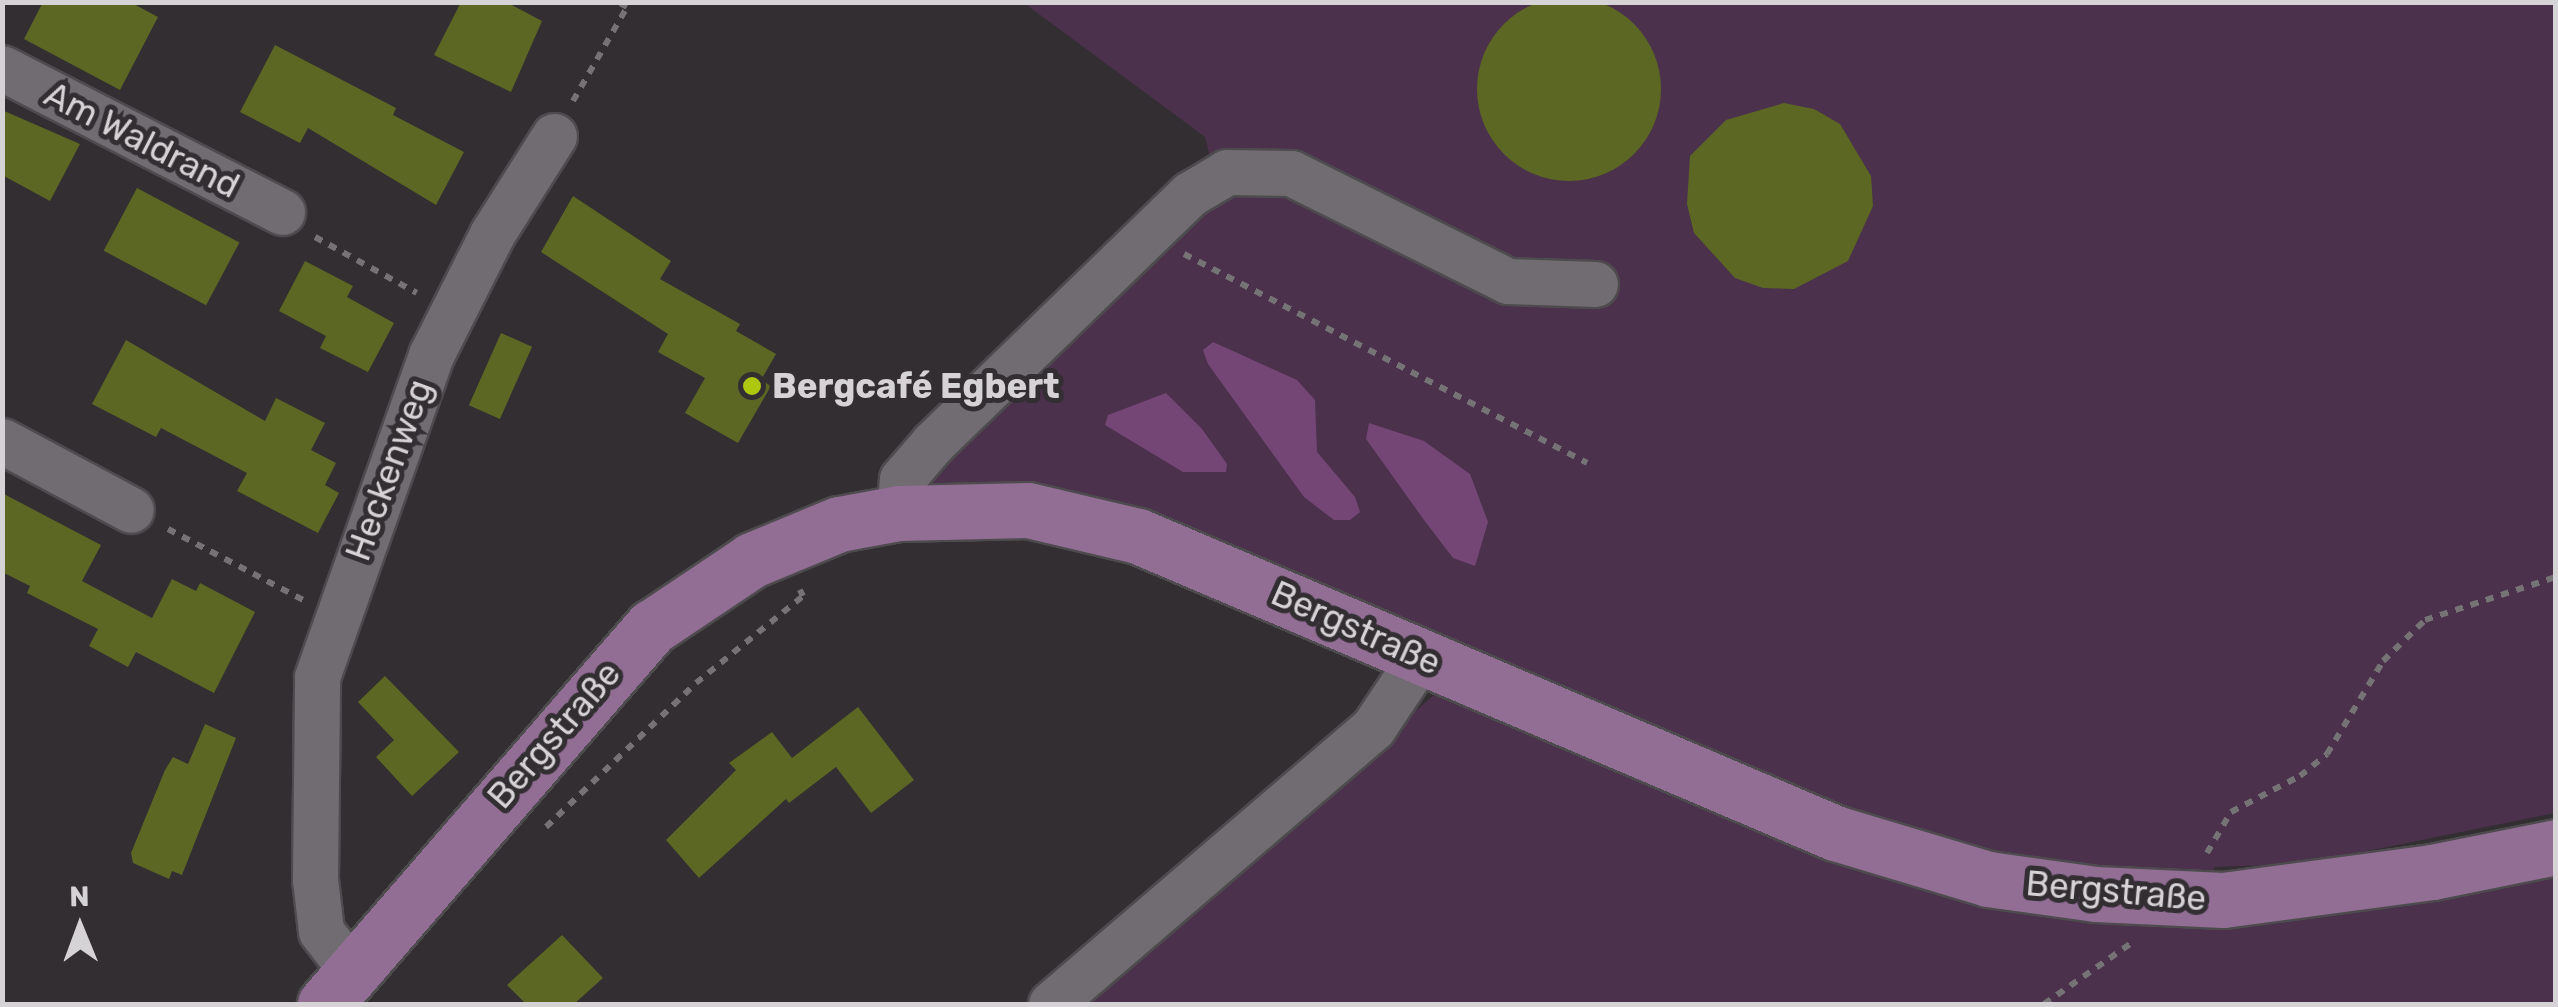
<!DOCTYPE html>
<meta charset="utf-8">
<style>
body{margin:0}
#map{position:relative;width:2558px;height:1007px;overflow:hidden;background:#322e32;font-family:Rubik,sans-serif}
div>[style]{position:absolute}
.green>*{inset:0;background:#4b314c}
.water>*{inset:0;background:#744676}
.building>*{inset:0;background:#5b6723;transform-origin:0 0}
.round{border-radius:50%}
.path>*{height:6px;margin-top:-3px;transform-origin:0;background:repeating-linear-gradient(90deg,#767376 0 8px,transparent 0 16px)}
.roads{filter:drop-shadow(2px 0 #4e4b4e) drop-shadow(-2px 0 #4e4b4e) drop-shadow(0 2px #4e4b4e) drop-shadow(0 -2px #4e4b4e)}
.minor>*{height:45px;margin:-22.5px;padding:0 22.5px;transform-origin:22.5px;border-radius:22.5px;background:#716c71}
.major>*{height:55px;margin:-27.5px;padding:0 27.5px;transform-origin:27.5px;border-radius:27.5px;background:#926d94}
.dots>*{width:28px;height:28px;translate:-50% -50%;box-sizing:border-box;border:5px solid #322e32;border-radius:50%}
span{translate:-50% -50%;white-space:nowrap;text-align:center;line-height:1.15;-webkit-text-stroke:10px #322e32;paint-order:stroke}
.street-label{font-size:35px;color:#d5d3d5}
.poi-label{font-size:35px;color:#d5d3d5;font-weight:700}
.left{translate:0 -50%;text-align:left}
.frame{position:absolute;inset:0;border:5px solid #d5d3d5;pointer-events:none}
.north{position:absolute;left:30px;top:877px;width:100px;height:100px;-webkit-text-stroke:8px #322e32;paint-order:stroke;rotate:359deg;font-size:28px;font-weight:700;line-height:40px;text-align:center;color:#d5d3d5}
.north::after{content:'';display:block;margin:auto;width:35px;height:45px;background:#d5d3d5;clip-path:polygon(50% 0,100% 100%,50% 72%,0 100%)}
</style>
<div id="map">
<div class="green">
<i style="clip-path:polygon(1024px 3px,2555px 3px,2555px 813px,2303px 864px,2215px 867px,2206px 882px,2000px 864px,938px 488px,930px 476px,1211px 161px,1205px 137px)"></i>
<i style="clip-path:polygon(1441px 689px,1879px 872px,2555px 874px,2555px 1004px,1075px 1004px)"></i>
</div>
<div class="water">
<i style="clip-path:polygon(1213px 342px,1297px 380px,1315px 400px,1317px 452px,1355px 497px,1360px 512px,1350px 520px,1334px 520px,1304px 497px,1208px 364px,1203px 350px)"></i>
<i style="clip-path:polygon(1166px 393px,1202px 429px,1227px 464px,1226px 472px,1183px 472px,1105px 425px,1108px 415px)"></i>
<i style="clip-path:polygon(1369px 423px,1424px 441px,1470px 474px,1488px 522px,1475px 566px,1453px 558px,1424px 520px,1366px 439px)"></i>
</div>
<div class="building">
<i class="round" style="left:1477px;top:-3px;width:184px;height:184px"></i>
<i style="clip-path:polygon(43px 2px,130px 2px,158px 17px,120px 90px,24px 39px)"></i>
<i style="clip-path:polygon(461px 2px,506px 2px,542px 21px,511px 92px,434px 55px)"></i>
<i style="clip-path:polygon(275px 45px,396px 108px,393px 115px,464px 152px,436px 205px,308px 128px,300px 143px,240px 112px)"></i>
<i style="clip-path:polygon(1784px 103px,1814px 109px,1840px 124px,1871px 176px,1873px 206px,1848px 261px,1794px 289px,1763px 288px,1735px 278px,1694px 233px,1687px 204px,1690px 156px,1726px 120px)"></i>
<i style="clip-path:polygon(2px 110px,80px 144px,50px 201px,2px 175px)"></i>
<i style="left:137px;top:188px;width:116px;height:71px;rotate:28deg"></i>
<i style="clip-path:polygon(573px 196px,671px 261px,660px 279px,740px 324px,736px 331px,776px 354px,761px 380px,771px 386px,738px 443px,685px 413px,705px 378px,658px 352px,668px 334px,541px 252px)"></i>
<i style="clip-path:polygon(305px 261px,353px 286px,347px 297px,394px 323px,368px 372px,320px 348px,326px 336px,279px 311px)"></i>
<i style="left:501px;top:333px;width:34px;height:79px;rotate:24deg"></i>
<i style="clip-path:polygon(126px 340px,265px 421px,276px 398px,325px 423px,311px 450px,336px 463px,325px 485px,339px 493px,318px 533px,237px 491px,247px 473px,161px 428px,156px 437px,92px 404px)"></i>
<i style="clip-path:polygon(2px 493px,101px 545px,82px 581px,152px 618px,172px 579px,196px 591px,200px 583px,255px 612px,214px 693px,136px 652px,128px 667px,89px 646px,98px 629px,27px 593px,30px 586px,2px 572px)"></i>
<i style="clip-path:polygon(385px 676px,459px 752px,412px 796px,376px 757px,394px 740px,358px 702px)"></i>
<i style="clip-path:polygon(858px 707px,914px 780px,871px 813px,836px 767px,789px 803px,786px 799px,699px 878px,666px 840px,736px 770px,729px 763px,772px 732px,792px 758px)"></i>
<i style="clip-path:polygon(205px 724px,236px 738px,182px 875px,172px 871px,169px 879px,133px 863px,131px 853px,165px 770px,173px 757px,188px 764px)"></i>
<i style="clip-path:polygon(562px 935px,603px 978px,574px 1004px,526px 1004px,507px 985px)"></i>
</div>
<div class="path">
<i style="left:573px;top:101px;width:108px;rotate:-60.1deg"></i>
<i style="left:627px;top:7px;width:10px;rotate:-151deg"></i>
<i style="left:315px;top:237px;width:116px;rotate:28.8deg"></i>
<i style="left:1184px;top:254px;width:454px;rotate:27.4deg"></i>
<i style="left:168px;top:529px;width:153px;rotate:27.7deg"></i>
<i style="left:546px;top:827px;width:208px;rotate:-43.8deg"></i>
<i style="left:696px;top:683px;width:138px;rotate:-39.1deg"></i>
<i style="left:803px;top:596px;width:7px;rotate:-117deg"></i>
<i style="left:2207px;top:853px;width:48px;rotate:-59.7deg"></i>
<i style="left:2231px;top:812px;width:78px;rotate:-27.6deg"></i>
<i style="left:2300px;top:776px;width:35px;rotate:-39deg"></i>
<i style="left:2327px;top:754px;width:109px;rotate:-58.9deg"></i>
<i style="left:2383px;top:661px;width:59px;rotate:-44.3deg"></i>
<i style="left:2425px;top:620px;width:138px;rotate:-18.2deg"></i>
<i style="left:2044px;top:1004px;width:108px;rotate:-34.9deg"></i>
</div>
<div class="roads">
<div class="minor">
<i style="left:2px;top:68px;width:315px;rotate:27.2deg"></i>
<i style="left:2px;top:441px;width:146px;rotate:28.1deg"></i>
<i style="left:899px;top:513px;width:34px;rotate:-85deg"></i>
<i style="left:902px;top:479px;width:48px;rotate:-49.3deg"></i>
<i style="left:933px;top:443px;width:358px;rotate:-44.1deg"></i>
<i style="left:1190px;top:194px;width:43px;rotate:-30.7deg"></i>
<i style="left:1227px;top:172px;width:64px;rotate:0.9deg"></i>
<i style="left:1291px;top:173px;width:242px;rotate:26.5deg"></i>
<i style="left:1508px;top:281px;width:87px;rotate:2deg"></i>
<i style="left:351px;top:970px;width:49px;rotate:-127.6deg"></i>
<i style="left:321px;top:931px;width:52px;rotate:-96.6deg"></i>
<i style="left:315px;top:879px;width:202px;rotate:-89.4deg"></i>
<i style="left:317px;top:677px;width:342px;rotate:-70.5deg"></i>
<i style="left:431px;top:355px;width:136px;rotate:-63.2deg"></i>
<i style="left:492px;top:234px;width:116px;rotate:-57.7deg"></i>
<i style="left:1051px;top:1004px;width:424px;rotate:-40.6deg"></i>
<i style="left:1373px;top:728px;width:87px;rotate:-56.3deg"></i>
</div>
<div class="major">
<i style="left:325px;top:1004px;width:499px;rotate:-49.1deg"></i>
<i style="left:652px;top:627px;width:120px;rotate:-33.8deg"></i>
<i style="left:752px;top:560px;width:94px;rotate:-22.5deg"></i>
<i style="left:839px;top:524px;width:61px;rotate:-10.4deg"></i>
<i style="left:899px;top:513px;width:129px;rotate:-1.3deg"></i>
<i style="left:1028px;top:510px;width:113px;rotate:13.3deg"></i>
<i style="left:1138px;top:536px;width:758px;rotate:23.08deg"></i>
<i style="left:1835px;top:833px;width:160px;rotate:16.7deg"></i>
<i style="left:1988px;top:879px;width:109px;rotate:7.9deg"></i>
<i style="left:2096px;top:894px;width:127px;rotate:2.7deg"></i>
<i style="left:2223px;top:900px;width:211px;rotate:-7.6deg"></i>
<i style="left:2432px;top:872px;width:126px;rotate:-11.4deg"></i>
</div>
</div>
<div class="dots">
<i style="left:752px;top:386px;background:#adc60f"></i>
</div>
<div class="street-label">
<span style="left:142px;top:140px;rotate:27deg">Am Waldrand</span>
<span style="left:389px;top:470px;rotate:-70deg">Heckenweg</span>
<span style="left:1356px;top:628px;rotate:24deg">Bergstraße</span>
<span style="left:554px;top:735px;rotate:-49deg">Bergstraße</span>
<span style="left:2116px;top:891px;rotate:5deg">Bergstraße</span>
</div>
<div class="poi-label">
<span class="left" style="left:772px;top:386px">Bergcafé Egbert</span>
</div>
<div class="frame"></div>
<div class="north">N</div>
</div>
